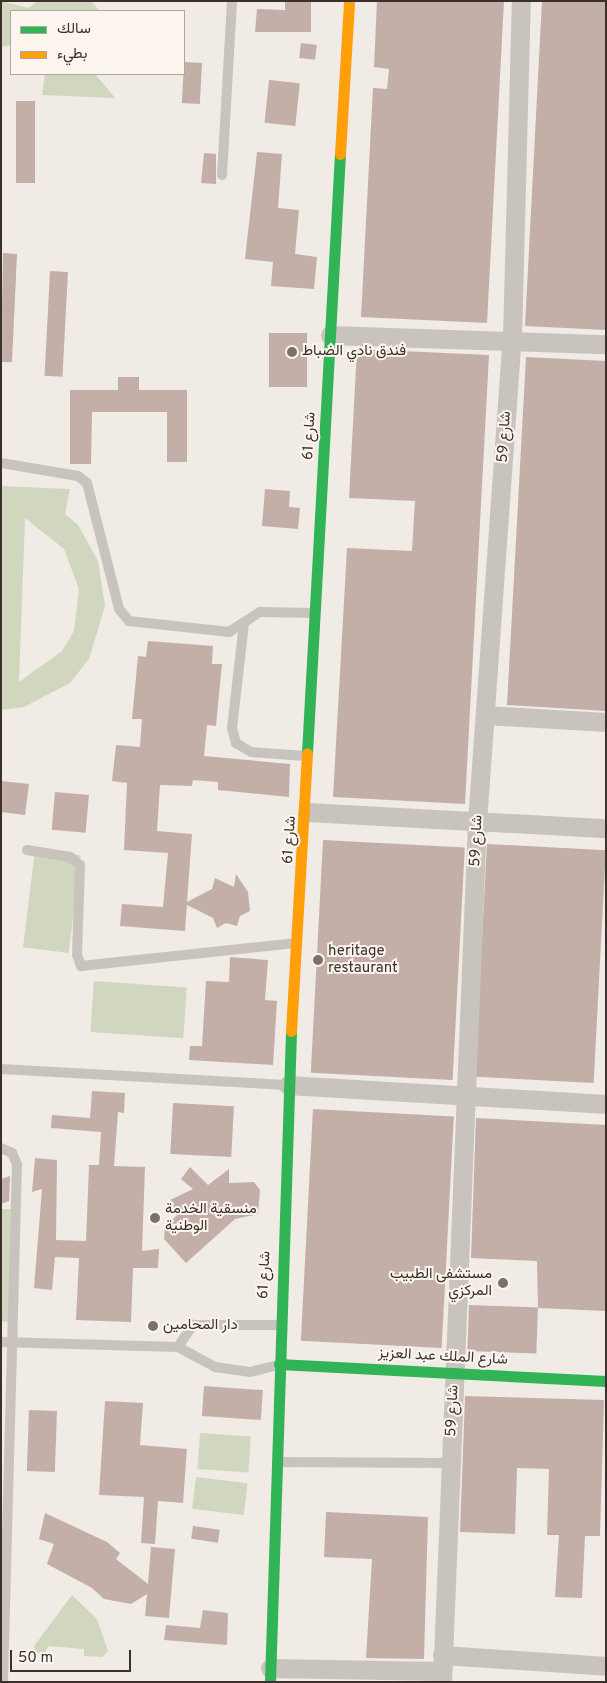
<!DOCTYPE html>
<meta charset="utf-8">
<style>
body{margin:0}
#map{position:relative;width:607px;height:1683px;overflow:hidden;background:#f0ebe5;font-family:Overpass,Vazirmatn,sans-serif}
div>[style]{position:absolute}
.green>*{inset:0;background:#d1d6bf;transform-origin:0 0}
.building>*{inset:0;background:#c3afa7;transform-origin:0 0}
.lane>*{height:10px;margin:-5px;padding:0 5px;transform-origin:5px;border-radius:5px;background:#c9c3be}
.street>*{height:19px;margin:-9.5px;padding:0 9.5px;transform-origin:9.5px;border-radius:9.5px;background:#c9c3be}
.fast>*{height:11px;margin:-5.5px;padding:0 5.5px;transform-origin:5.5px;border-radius:5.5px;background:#30b455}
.slow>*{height:11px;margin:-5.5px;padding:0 5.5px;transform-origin:5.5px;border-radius:5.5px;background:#ff9f0a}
.dots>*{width:14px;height:14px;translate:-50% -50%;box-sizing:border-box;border:2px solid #fbf5ee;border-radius:50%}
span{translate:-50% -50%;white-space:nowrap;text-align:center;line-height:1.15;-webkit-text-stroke:4px #fbf5ee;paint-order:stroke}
.poi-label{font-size:15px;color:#3b302b}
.left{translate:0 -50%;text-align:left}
.right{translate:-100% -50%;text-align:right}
.street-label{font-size:15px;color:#3b302b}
.frame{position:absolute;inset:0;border:2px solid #3b302b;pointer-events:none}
.legend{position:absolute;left:10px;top:10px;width:175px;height:65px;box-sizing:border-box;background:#fbf5ee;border:1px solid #aea6a0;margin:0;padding:6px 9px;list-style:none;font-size:15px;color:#3b302b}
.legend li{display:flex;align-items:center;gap:10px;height:25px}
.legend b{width:25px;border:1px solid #aea6a0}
.scale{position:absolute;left:10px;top:1650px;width:121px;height:22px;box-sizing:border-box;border:2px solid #3b302b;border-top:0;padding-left:6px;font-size:15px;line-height:18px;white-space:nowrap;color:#3b302b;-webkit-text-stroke:4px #fbf5ee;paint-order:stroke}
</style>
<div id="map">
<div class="green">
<i style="clip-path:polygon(1px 1px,29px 8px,37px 1px,91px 1px,100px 11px,11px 11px,11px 45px,1px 47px)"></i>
<i style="clip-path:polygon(45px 74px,95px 74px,115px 98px,42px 95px)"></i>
<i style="clip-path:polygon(evenodd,1px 486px,70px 489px,65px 514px,78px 525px,98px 561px,105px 606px,89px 659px,70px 683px,24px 707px,1px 710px,1px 486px,25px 518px,64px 549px,79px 589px,74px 631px,62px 651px,19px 682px,25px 518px)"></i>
<i style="left:35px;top:850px;width:46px;height:98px;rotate:7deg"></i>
<i style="left:94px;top:981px;width:93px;height:51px;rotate:4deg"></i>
<i style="clip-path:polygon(1px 1209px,14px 1209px,8px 1322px,1px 1321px)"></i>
<i style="left:200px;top:1433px;width:51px;height:36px;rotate:4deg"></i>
<i style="left:196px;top:1477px;width:52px;height:32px;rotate:7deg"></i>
<i style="clip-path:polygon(72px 1595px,97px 1619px,108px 1651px,102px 1657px,84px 1656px,84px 1649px,48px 1646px,45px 1654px,36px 1653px,34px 1646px)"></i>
</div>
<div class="building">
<i style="clip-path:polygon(285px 1px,311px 1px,311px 32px,255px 32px,257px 9px,285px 10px)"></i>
<i style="clip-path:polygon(377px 1px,504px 1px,487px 323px,361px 317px,373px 88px,387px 89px,389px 69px,374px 67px)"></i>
<i style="clip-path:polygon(542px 1px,606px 1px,606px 330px,525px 326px)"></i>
<i style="left:301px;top:43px;width:16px;height:15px;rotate:7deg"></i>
<i style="left:184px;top:62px;width:18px;height:41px;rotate:3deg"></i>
<i style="left:269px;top:80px;width:31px;height:43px;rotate:6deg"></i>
<i style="left:16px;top:101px;width:19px;height:82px"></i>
<i style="clip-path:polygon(257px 152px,282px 154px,278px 208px,299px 210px,295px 254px,317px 257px,314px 289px,271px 286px,273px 262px,245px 259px)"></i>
<i style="clip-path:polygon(204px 153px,216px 154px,216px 184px,201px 183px)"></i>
<i style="clip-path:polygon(3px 253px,17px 254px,12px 362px,1px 362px)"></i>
<i style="left:50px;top:271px;width:18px;height:105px;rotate:3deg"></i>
<i style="left:269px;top:333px;width:38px;height:54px"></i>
<i style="clip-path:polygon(357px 349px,489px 355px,465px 804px,333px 797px,347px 548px,412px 551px,415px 501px,349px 498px)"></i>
<i style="clip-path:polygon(526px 357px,606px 361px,606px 711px,507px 705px)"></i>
<i style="clip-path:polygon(118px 377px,139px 377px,139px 390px,187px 390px,187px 462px,167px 462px,167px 412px,92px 412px,91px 464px,70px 464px,70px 390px,118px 390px)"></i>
<i style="clip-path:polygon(265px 489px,290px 491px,289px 507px,300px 508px,298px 529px,262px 526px)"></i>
<i style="clip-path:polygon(148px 641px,213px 646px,212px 664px,222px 664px,216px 726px,207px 725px,204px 756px,290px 764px,289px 797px,218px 790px,218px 782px,193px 780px,192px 786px,160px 785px,157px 831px,192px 834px,187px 902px,212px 889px,215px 878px,234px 887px,236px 874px,248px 892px,250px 911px,240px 916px,237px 926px,226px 923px,217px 928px,213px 918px,187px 905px,185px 931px,120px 926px,122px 904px,163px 907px,168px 853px,124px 850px,127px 783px,112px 781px,116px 745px,140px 747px,142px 719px,132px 719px,138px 656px,146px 657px)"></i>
<i style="clip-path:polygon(1px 781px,29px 784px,25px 815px,1px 812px)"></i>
<i style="left:55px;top:792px;width:34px;height:38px;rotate:5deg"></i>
<i style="left:323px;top:840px;width:142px;height:233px;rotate:3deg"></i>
<i style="left:487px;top:844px;width:119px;height:233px;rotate:3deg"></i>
<i style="clip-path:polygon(230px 957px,268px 960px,265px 1000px,277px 1001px,273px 1065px,189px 1060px,190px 1046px,202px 1046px,206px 981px,229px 982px)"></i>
<i style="clip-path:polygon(92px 1091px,125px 1093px,124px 1113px,118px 1112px,114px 1166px,145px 1167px,142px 1251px,159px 1249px,158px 1268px,133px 1268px,131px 1322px,76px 1320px,79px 1258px,55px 1257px,52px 1290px,34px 1288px,42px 1189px,32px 1192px,35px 1158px,57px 1160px,56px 1240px,86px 1241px,89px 1165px,99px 1165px,101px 1132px,51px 1128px,52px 1115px,90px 1118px)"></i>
<i style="left:173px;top:1103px;width:61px;height:51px;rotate:3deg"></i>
<i style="left:313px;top:1109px;width:141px;height:232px;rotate:3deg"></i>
<i style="clip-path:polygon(476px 1118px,606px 1125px,606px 1311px,538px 1308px,537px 1261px,471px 1258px)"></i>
<i style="clip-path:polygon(190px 1167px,208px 1185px,229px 1169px,229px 1183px,254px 1182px,260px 1190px,258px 1214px,235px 1219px,186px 1263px,164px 1239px,165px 1227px,178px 1214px,170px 1200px,193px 1189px,181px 1179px)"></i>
<i style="clip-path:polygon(10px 1176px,9px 1201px,1px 1204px,1px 1179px)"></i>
<i style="left:469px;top:1305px;width:69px;height:46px;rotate:2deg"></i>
<i style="left:204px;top:1386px;width:59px;height:30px;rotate:4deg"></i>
<i style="clip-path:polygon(465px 1396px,604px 1400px,600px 1536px,585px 1536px,582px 1598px,555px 1597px,559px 1535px,547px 1535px,549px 1469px,517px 1468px,515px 1534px,460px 1532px)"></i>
<i style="clip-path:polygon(105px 1401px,143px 1403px,140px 1445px,187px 1449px,183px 1503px,158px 1501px,155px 1544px,141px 1543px,144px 1497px,99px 1495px)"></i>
<i style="left:29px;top:1410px;width:28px;height:61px;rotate:2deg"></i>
<i style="clip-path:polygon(326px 1512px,428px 1517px,424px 1659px,366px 1658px,372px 1559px,324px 1557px)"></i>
<i style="clip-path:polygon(45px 1513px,107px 1542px,120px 1553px,116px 1559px,148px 1584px,151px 1547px,175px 1549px,169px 1618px,145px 1616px,147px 1594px,131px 1604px,104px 1599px,92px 1588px,47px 1564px,54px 1544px,39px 1539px)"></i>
<i style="left:193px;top:1526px;width:27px;height:13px;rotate:8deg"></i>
<i style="clip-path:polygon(203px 1610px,228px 1613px,227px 1645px,164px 1640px,166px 1625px,200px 1628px)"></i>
</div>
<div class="lane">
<i style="left:222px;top:175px;width:174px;rotate:-86.7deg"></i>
<i style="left:1px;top:463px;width:78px;rotate:9.6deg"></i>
<i style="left:78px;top:476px;width:11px;rotate:38deg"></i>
<i style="left:87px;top:483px;width:130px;rotate:75.7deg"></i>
<i style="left:119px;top:609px;width:16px;rotate:50deg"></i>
<i style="left:129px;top:621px;width:101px;rotate:6.3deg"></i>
<i style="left:229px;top:632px;width:37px;rotate:-33deg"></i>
<i style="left:260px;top:612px;width:54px;rotate:1.1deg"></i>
<i style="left:244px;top:623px;width:106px;rotate:96.5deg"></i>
<i style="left:232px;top:728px;width:16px;rotate:75deg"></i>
<i style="left:236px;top:743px;width:17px;rotate:31deg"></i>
<i style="left:251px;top:752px;width:54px;rotate:4.2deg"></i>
<i style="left:27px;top:850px;width:44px;rotate:9.2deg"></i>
<i style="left:70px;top:857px;width:13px;rotate:39deg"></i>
<i style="left:80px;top:865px;width:90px;rotate:91.9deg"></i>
<i style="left:77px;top:955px;width:12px;rotate:70deg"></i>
<i style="left:81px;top:966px;width:215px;rotate:-6.1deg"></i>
<i style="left:1px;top:1069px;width:286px;rotate:3.2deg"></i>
<i style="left:1px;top:1148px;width:12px;rotate:24deg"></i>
<i style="left:12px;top:1153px;width:12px;rotate:66deg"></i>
<i style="left:17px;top:1164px;width:518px;rotate:91.55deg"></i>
<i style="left:1px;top:1342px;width:177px;rotate:1.6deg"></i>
<i style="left:178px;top:1347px;width:42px;rotate:28.4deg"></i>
<i style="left:215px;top:1367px;width:35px;rotate:8deg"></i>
<i style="left:250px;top:1372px;width:29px;rotate:-14deg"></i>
<i style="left:178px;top:1347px;width:27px;rotate:-56deg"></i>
<i style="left:193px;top:1325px;width:85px"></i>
<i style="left:277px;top:1462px;width:174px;rotate:0.3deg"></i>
</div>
<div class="street">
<i style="left:330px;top:335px;width:276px;rotate:1.9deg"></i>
<i style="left:485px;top:715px;width:121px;rotate:3.3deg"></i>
<i style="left:307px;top:812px;width:299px;rotate:3.1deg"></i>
<i style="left:288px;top:1085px;width:319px;rotate:3.4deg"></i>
<i style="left:442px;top:1655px;width:164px;rotate:3.8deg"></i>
<i style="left:270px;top:1668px;width:172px;rotate:1deg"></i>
<i style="left:442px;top:1682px;width:861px;rotate:-87.67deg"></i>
<i style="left:477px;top:822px;width:485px;rotate:-85.9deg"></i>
<i style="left:512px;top:338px;width:337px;rotate:-88.5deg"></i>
</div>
<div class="fast">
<i style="left:307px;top:753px;width:600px;rotate:-86.85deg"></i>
<i style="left:279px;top:1364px;width:327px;rotate:3deg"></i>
<i style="left:270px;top:1682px;width:651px;rotate:-88.15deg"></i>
</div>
<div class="slow">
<i style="left:340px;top:154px;width:153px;rotate:-86.6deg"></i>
<i style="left:291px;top:1031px;width:278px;rotate:-86.7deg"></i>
</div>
<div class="dots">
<i style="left:292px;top:352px;background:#7a716c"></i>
<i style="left:318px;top:960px;background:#7a716c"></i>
<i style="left:155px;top:1218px;background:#7a716c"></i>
<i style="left:503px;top:1283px;background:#7a716c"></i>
<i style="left:153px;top:1326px;background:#7a716c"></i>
</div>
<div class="poi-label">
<span class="left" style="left:302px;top:352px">فندق نادي الضباط</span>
<span class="left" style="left:328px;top:960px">heritage<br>restaurant</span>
<span class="left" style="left:165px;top:1218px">منسقية الخدمة<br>الوطنية</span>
<span class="right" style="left:492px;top:1283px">مستشفى الطبيب<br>المركزي</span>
<span class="left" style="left:163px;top:1326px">دار المحامين</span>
</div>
<div class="street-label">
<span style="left:310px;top:436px;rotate:-87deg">شارع 61</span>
<span style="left:505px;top:437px;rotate:-86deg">شارع 59</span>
<span style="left:290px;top:840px;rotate:-86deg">شارع 61</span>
<span style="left:477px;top:841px;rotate:-87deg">شارع 59</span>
<span style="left:265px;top:1275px;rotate:-87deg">شارع 61</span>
<span style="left:443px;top:1357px;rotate:3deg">شارع الملك عبد العزيز</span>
<span style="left:453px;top:1411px;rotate:-87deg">شارع 59</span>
</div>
<div class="frame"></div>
<ul class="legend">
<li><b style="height:6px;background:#30b455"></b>سالك</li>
<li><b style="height:6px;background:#ff9f0a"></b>بطيء</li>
</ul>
<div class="scale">50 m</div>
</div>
